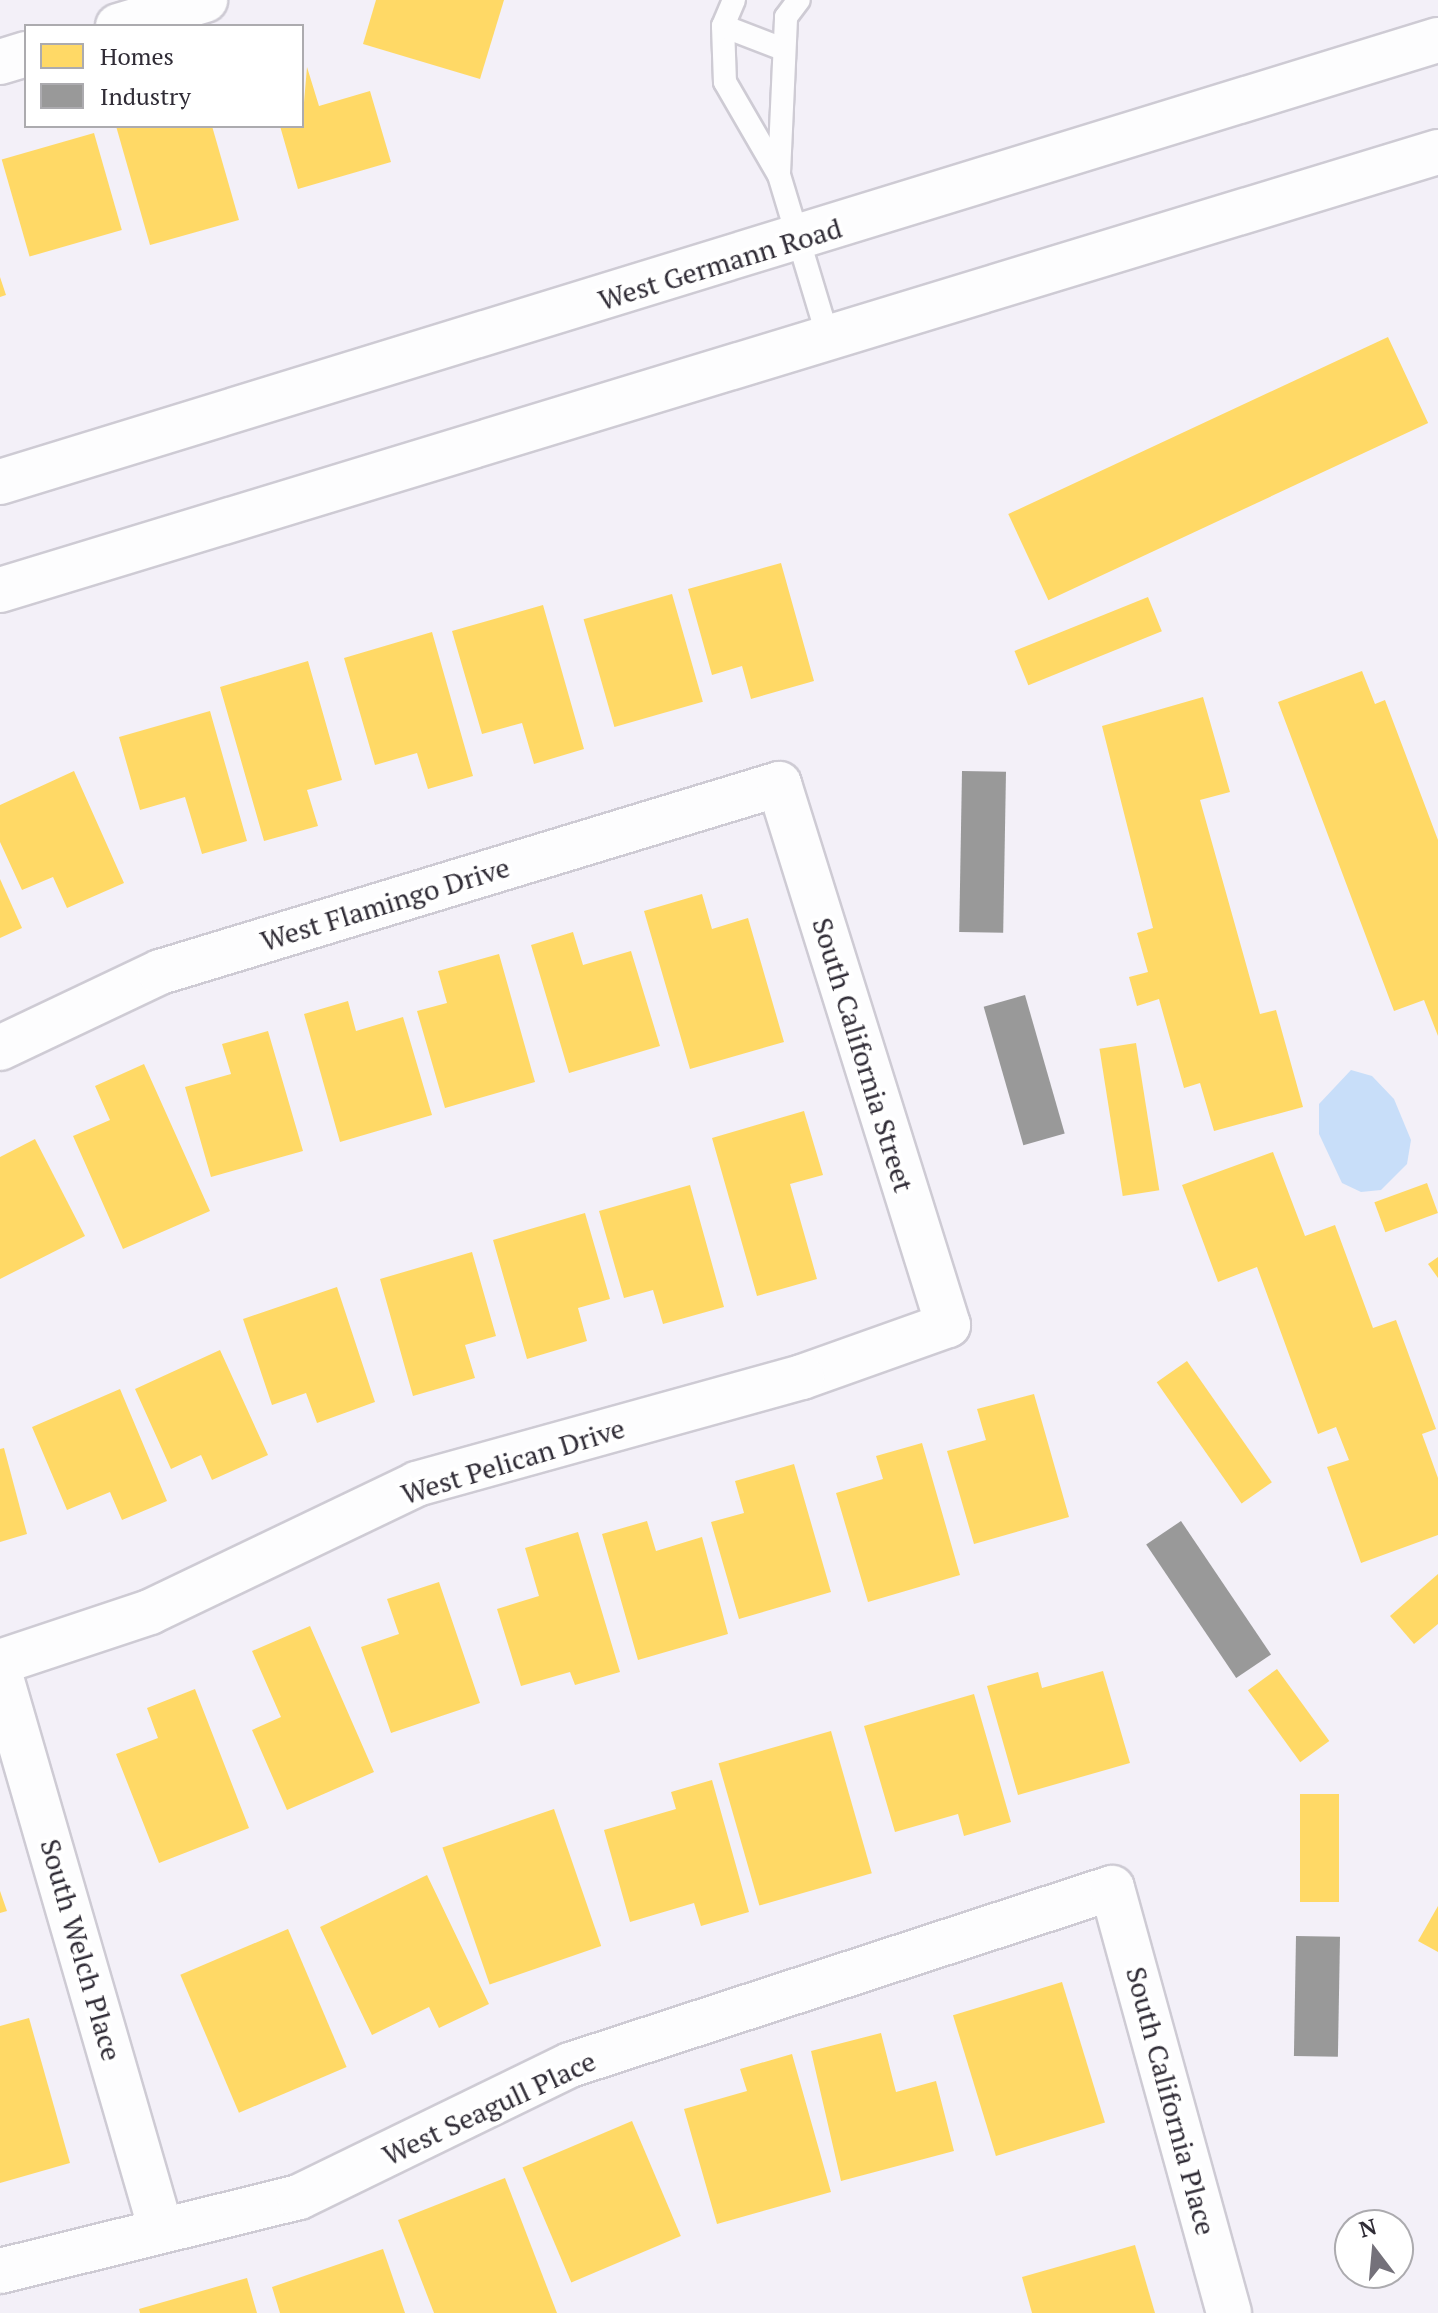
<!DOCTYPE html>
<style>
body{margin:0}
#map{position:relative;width:1438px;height:2313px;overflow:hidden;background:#f3f0f8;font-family:"PT Serif",serif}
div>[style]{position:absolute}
.water>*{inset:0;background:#c8def9}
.homes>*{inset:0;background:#ffd966;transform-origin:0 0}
.industry>*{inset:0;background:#999;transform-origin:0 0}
.roads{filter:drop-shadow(2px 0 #cecbd4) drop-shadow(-2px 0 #cecbd4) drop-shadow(0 2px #cecbd4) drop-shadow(0 -2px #cecbd4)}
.lane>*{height:22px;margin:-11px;padding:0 11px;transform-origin:11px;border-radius:11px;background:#fdfdfe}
.street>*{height:44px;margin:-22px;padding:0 22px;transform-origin:22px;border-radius:22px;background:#fdfdfe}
.secondary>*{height:44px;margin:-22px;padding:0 22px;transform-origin:22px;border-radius:22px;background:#fdfdfe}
span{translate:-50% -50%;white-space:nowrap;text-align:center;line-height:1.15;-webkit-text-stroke:8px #fff;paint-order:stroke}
.street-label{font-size:28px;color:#302c36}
.legend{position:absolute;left:24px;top:24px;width:280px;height:104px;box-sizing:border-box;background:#fff;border:2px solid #acabaf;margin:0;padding:10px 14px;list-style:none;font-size:24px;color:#302c36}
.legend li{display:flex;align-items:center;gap:16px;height:40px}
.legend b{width:40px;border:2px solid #acabaf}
.north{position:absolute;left:1334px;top:2209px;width:80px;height:80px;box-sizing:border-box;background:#fff;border:2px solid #acabaf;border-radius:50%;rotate:344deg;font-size:22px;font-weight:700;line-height:32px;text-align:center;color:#302c36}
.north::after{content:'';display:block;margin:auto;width:28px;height:36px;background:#74717a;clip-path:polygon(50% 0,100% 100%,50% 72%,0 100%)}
</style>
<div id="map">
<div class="water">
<i style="clip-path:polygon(1351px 1070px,1372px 1076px,1394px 1099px,1411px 1140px,1407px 1164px,1381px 1190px,1361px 1192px,1342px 1183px,1319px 1134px,1319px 1104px)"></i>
</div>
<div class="homes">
<i style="clip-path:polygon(376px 0,504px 0,480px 79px,363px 44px)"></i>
<i style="clip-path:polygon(307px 67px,319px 106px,370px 91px,391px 162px,298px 189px,280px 126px,302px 126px)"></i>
<i style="clip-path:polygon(116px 126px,212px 126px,239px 220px,150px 245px)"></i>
<i style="left:94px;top:133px;width:101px;height:96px;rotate:74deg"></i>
<i style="clip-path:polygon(0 277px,6px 295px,0 297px)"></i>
<i style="left:1388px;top:337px;width:95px;height:419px;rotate:65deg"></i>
<i style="clip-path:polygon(781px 563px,814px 681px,751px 699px,742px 666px,712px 675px,688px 589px)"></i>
<i style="left:672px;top:594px;width:112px;height:92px;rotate:74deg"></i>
<i style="left:1148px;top:597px;width:37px;height:144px;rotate:68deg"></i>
<i style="clip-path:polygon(543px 605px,584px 749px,534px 764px,522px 723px,482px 734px,452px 631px)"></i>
<i style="clip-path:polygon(432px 632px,473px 776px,428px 789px,417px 753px,375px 765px,344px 658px)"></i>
<i style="clip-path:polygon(308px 661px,342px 780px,307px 790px,318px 826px,264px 841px,220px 687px)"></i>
<i style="clip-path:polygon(1362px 671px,1375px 704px,1385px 700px,1438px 840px,1438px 1036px,1424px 1000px,1394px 1011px,1278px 702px)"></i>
<i style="clip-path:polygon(1203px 697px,1230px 792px,1200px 800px,1260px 1014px,1276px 1010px,1303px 1107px,1214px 1131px,1200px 1083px,1184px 1088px,1159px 999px,1137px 1006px,1129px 977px,1148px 972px,1137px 933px,1153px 928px,1102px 726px)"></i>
<i style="clip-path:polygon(210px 711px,247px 841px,202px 854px,185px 797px,140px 810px,119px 737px)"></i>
<i style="clip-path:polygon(74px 771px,124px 883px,67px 908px,53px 877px,22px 890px,0 842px,0 805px)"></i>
<i style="clip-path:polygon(0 879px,22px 928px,0 938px)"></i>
<i style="clip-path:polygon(702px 894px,712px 929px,748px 918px,784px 1042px,690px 1069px,644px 911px)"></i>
<i style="clip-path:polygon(573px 932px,583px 965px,631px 951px,660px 1046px,569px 1073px,531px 945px)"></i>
<i style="clip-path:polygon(499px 954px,535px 1082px,445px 1108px,417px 1011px,447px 1003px,438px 971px)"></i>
<i style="clip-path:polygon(348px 1001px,356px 1031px,403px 1017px,432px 1115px,340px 1142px,304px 1014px)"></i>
<i style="clip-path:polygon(268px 1031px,303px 1151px,211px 1177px,185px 1087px,231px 1074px,222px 1044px)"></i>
<i style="left:1136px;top:1043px;width:149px;height:37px;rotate:81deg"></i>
<i style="clip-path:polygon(144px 1064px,210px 1211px,123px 1249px,73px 1136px,110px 1120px,95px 1086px)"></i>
<i style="clip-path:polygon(804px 1111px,823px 1175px,790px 1184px,817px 1279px,757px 1296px,712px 1138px)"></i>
<i style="clip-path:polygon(35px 1139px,85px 1236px,0 1279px,0 1157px)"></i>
<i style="clip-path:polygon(1273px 1152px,1305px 1236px,1335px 1225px,1373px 1328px,1396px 1320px,1436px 1429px,1422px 1434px,1438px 1478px,1438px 1535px,1361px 1563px,1327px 1467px,1349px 1460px,1336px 1427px,1318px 1434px,1257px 1267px,1218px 1282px,1182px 1185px)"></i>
<i style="left:1427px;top:1183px;width:32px;height:56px;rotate:70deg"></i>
<i style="clip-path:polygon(690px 1185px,724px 1307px,663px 1324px,653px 1290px,624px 1298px,599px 1211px)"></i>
<i style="clip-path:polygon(585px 1213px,610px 1299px,578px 1308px,587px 1341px,527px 1359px,493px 1240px)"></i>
<i style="clip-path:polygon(472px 1252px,496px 1336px,465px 1345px,475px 1378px,413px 1396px,380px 1279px)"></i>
<i style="clip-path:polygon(1438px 1257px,1438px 1278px,1428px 1264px)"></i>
<i style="clip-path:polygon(337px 1287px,375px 1402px,317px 1423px,306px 1393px,272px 1405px,243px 1319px)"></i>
<i style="clip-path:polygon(220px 1350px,268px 1455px,212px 1480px,201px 1455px,171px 1469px,135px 1389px)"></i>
<i style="left:1187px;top:1361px;width:148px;height:37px;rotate:55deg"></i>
<i style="clip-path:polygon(120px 1389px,167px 1501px,122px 1520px,110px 1492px,67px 1510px,32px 1427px)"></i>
<i style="clip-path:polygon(1034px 1394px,1069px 1517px,974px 1544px,947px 1451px,986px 1440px,977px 1409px)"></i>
<i style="clip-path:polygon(922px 1443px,960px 1575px,868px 1602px,836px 1493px,883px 1479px,876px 1456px)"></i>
<i style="clip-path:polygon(4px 1448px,27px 1534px,0 1542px,0 1449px)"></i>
<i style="clip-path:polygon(794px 1464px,831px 1592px,739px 1619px,711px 1522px,744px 1513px,735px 1481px)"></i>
<i style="clip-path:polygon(647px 1521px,656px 1551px,702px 1537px,728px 1634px,638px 1660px,602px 1534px)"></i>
<i style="clip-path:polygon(578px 1532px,620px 1672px,575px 1685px,570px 1672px,521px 1686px,497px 1609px,539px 1596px,525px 1548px)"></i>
<i style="clip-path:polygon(1438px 1574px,1438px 1624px,1414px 1644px,1390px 1616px)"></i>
<i style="clip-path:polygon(439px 1582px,480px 1703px,391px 1733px,361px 1647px,399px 1634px,387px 1599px)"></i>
<i style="clip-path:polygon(310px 1626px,374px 1772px,287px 1810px,252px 1730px,281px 1717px,252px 1651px)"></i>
<i style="left:1277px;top:1669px;width:89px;height:36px;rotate:54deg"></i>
<i style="clip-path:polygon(1103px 1671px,1130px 1763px,1018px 1795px,987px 1686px,1038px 1672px,1042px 1688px)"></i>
<i style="clip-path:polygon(195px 1689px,249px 1828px,159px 1863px,116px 1754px,158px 1738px,147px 1708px)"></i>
<i style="clip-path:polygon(974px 1694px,1011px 1822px,964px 1836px,958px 1814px,895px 1832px,864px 1726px)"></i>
<i style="left:831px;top:1731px;width:148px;height:117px;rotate:74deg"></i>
<i style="clip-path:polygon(712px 1780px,749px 1912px,701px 1926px,694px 1903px,630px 1922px,604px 1830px,676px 1809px,671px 1792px)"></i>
<i style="left:1300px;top:1794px;width:39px;height:108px"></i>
<i style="left:554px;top:1809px;width:145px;height:118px;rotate:71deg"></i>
<i style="clip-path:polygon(427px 1875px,489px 2004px,439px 2028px,429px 2007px,372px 2035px,320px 1927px)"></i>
<i style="clip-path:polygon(0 1891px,7px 1911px,0 1913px)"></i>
<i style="clip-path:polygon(1438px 1906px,1438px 1952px,1418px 1941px)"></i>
<i style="left:288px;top:1929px;width:150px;height:117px;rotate:67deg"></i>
<i style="left:1062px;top:1982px;width:147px;height:114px;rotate:73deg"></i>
<i style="clip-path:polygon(29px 2018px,70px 2163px,0 2183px,0 2026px)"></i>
<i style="clip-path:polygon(881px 2033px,896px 2092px,936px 2081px,954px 2151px,841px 2181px,811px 2051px)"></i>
<i style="clip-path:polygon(792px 2054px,831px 2192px,717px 2224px,684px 2109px,747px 2091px,740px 2069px)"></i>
<i style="left:632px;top:2121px;width:125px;height:119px;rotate:67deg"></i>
<i style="clip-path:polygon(505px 2178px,557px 2313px,434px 2313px,398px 2220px)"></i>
<i style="clip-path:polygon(1135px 2245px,1155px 2313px,1032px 2313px,1022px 2277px)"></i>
<i style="clip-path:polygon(383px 2249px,405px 2313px,280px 2313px,272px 2287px)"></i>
<i style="clip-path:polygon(247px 2278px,257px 2313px,140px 2313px,139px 2309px)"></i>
</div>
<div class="industry">
<i style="left:962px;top:771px;width:44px;height:161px;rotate:1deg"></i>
<i style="left:1025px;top:995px;width:144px;height:43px;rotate:74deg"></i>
<i style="left:1181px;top:1521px;width:161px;height:42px;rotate:56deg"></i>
<i style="left:1296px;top:1936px;width:44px;height:120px;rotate:1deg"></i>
</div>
<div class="roads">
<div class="lane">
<i style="left:734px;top:0;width:28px;rotate:113deg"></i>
<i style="left:723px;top:26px;width:56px;rotate:88deg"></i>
<i style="left:725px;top:82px;width:108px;rotate:59.9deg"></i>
<i style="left:779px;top:175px;width:169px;rotate:73.2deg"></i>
<i style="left:723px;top:26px;width:64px;rotate:21deg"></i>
<i style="left:779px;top:173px;width:156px;rotate:-87.4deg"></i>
<i style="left:786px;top:17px;width:21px;rotate:-53deg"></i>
</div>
<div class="street">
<i style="left:118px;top:26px;width:91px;rotate:-16.6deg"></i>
<i style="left:0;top:62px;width:27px;rotate:-17deg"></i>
<i style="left:0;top:1048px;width:177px;rotate:-25.4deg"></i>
<i style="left:160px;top:972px;width:647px;rotate:-16.89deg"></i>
<i style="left:779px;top:784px;width:567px;rotate:72.65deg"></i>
<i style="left:948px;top:1325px;width:155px;rotate:160.4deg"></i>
<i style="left:802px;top:1377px;width:400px;rotate:164.5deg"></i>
<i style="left:417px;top:1484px;width:296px;rotate:154.4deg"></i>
<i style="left:150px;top:1612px;width:158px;rotate:161.6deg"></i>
<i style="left:0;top:1674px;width:575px;rotate:73.84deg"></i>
<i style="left:0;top:2271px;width:308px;rotate:-13.9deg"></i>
<i style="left:299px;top:2197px;width:301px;rotate:-26deg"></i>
<i style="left:570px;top:2065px;width:570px;rotate:-18.09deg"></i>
<i style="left:1112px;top:1888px;width:441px;rotate:74.6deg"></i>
</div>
<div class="secondary">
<i style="left:0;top:482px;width:1504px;rotate:-17.09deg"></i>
<i style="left:0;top:590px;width:1503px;rotate:-16.94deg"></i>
</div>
</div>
<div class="street-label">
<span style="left:720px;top:264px;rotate:-17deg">West Germann Road</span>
<span style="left:385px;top:904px;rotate:-17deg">West Flamingo Drive</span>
<span style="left:863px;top:1055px;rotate:73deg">South California Street</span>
<span style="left:513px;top:1461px;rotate:-17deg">West Pelican Drive</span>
<span style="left:81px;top:1950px;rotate:74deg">South Welch Place</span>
<span style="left:1171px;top:2101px;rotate:75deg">South California Place</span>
<span style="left:489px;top:2108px;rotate:-25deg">West Seagull Place</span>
</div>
<ul class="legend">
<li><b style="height:22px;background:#ffd966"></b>Homes</li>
<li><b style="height:22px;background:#999"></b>Industry</li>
</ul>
<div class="north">N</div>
</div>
